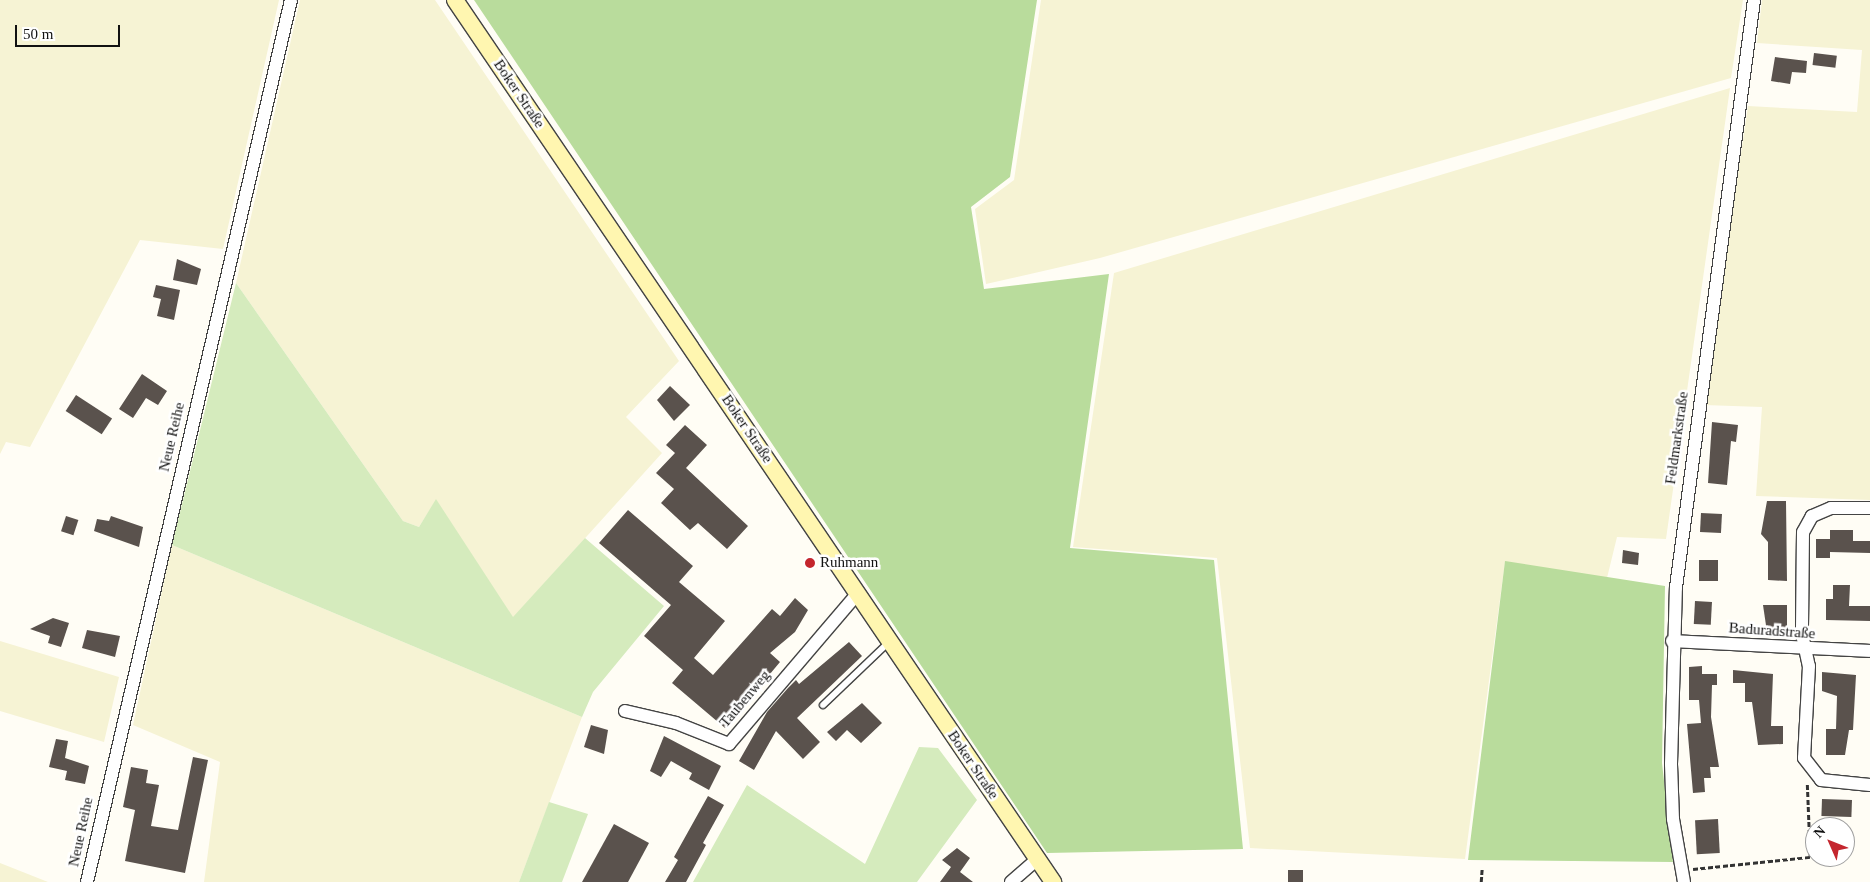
<!DOCTYPE html>
<meta charset="utf-8">
<style>
body{margin:0}
#map{position:relative;width:1870px;height:882px;overflow:hidden;background:#fffdf5;font-family:"Times New Roman",serif}
div>[style]{position:absolute}
.farmland>*{inset:0;background:#f6f3d4}
.green>*{inset:0;background:#d5ebbd}
.forest>*{inset:0;background:#b9dc9c}
.building>*{inset:0;background:#5a524d;transform-origin:0 0}
.path>*{height:2.5px;margin-top:-1.25px;transform-origin:0;background:repeating-linear-gradient(90deg,#333 0 5px,transparent 0 7.5px)}
.roads{filter:drop-shadow(1px 0 #444) drop-shadow(-1px 0 #444) drop-shadow(0 1px #444) drop-shadow(0 -1px #444)}
.service>*{height:6px;margin:-3px;padding:0 3px;transform-origin:3px;border-radius:3px;background:#fff}
.minor>*{height:12px;margin:-6px;padding:0 6px;transform-origin:6px;border-radius:6px;background:#fff}
.secondary>*{height:16px;margin:-8px;padding:0 8px;transform-origin:8px;border-radius:8px;background:#fff6b0}
.dots>*{width:14px;height:14px;translate:-50% -50%;box-sizing:border-box;border:2px solid #fff;border-radius:50%}
span{translate:-50% -50%;white-space:nowrap;text-align:center;line-height:1.15;-webkit-text-stroke:5px #fff;paint-order:stroke}
.street-label{font-size:15px;color:#111}
.poi-label{font-size:15px;color:#111}
.left{translate:0 -50%;text-align:left}
.north{position:absolute;left:1805px;top:817px;width:50px;height:50px;box-sizing:border-box;background:#fff;border:1px solid #a0a0a0;border-radius:50%;rotate:314deg;font-size:14px;font-weight:700;line-height:20px;text-align:center;color:#111}
.north::after{content:'';display:block;margin:auto;width:18px;height:22px;background:#c4262e;clip-path:polygon(50% 0,100% 100%,50% 72%,0 100%)}
.scale{position:absolute;left:15px;top:25px;width:105px;height:22px;box-sizing:border-box;border:2px solid #111;border-top:0;padding-left:6px;font-size:15px;line-height:18px;white-space:nowrap;color:#111;-webkit-text-stroke:4px #fff;paint-order:stroke}
</style>
<div id="map">
<div class="farmland">
<i style="clip-path:polygon(0 0,279px 0,223px 249px,140px 240px,30px 447px,6px 442px,0 454px)"></i>
<i style="clip-path:polygon(300px 0,435px 0,679px 361px,626px 417px,662px 453px,513px 618px,436px 500px,419px 527px,403px 521px,236px 283px)"></i>
<i style="clip-path:polygon(1041px 0,1743px 0,1731px 78px,1100px 258px,986px 284px,975px 209px,1014px 180px)"></i>
<i style="clip-path:polygon(1762px 0,1870px 0,1870px 500px,1756px 496px,1762px 407px,1704px 405px,1748px 106px,1857px 112px,1862px 50px,1757px 43px)"></i>
<i style="clip-path:polygon(1730px 88px,1666px 539px,1617px 537px,1607px 578px,1505px 562px,1465px 859px,1250px 848px,1217px 558px,1073px 547px,1114px 273px)"></i>
<i style="clip-path:polygon(172px 545px,582px 717px,519px 882px,204px 882px,220px 762px,133px 725px)"></i>
<i style="clip-path:polygon(0 641px,119px 677px,104px 742px,0 711px)"></i>
<i style="clip-path:polygon(0 863px,48px 882px,0 882px)"></i>
</div>
<div class="green">
<i style="clip-path:polygon(236px 283px,403px 521px,419px 527px,436px 499px,513px 617px,585px 538px,664px 606px,593px 692px,582px 717px,172px 545px)"></i>
<i style="clip-path:polygon(919px 747px,938px 748px,977px 800px,917px 882px,693px 882px,747px 785px,865px 864px)"></i>
<i style="clip-path:polygon(549px 802px,588px 814px,562px 882px,519px 882px)"></i>
</div>
<div class="forest">
<i style="clip-path:polygon(474px 0,1037px 0,1010px 177px,971px 207px,984px 289px,1109px 274px,1070px 548px,1214px 560px,1243px 849px,1047px 853px)"></i>
<i style="clip-path:polygon(1505px 561px,1665px 586px,1662px 763px,1673px 862px,1468px 860px)"></i>
</div>
<div class="building">
<i style="left:1814px;top:53px;width:23px;height:12px;rotate:7deg"></i>
<i style="clip-path:polygon(1775px 57px,1807px 61px,1806px 73px,1792px 72px,1790px 84px,1771px 81px)"></i>
<i style="clip-path:polygon(177px 259px,201px 269px,197px 285px,173px 280px)"></i>
<i style="clip-path:polygon(156px 285px,180px 290px,174px 320px,157px 316px,161px 299px,153px 297px)"></i>
<i style="clip-path:polygon(142px 374px,167px 391px,158px 405px,146px 398px,133px 418px,119px 409px)"></i>
<i style="clip-path:polygon(670px 386px,690px 405px,674px 421px,657px 400px)"></i>
<i style="left:76px;top:395px;width:43px;height:19px;rotate:33deg"></i>
<i style="clip-path:polygon(1712px 422px,1738px 425px,1736px 442px,1731px 441px,1727px 485px,1708px 483px)"></i>
<i style="clip-path:polygon(685px 425px,707px 445px,686px 468px,748px 526px,727px 549px,698px 523px,690px 530px,661px 503px,674px 489px,656px 473px,675px 453px,666px 445px)"></i>
<i style="clip-path:polygon(1767px 501px,1786px 501px,1787px 581px,1768px 580px,1768px 542px,1761px 534px)"></i>
<i style="clip-path:polygon(628px 510px,693px 566px,679px 582px,725px 621px,694px 658px,713px 675px,772px 609px,780px 616px,795px 598px,808px 610px,795px 632px,770px 653px,780px 662px,725px 728px,672px 683px,683px 670px,644px 636px,671px 605px,599px 543px)"></i>
<i style="left:1701px;top:513px;width:21px;height:19px;rotate:3deg"></i>
<i style="left:66px;top:516px;width:13px;height:16px;rotate:18deg"></i>
<i style="clip-path:polygon(111px 516px,143px 527px,139px 547px,94px 531px,97px 519px,109px 521px)"></i>
<i style="clip-path:polygon(1830px 530px,1853px 530px,1853px 541px,1870px 541px,1870px 553px,1830px 552px,1830px 558px,1816px 558px,1816px 539px,1830px 539px)"></i>
<i style="clip-path:polygon(1623px 550px,1639px 553px,1638px 565px,1622px 563px)"></i>
<i style="left:1699px;top:560px;width:19px;height:21px"></i>
<i style="clip-path:polygon(1833px 585px,1850px 585px,1849px 606px,1870px 606px,1870px 621px,1826px 620px,1826px 599px,1833px 599px)"></i>
<i style="left:1695px;top:601px;width:17px;height:23px;rotate:3deg"></i>
<i style="clip-path:polygon(1763px 605px,1787px 605px,1787px 632px,1767px 632px)"></i>
<i style="clip-path:polygon(53px 618px,69px 623px,61px 647px,48px 643px,50px 636px,30px 629px)"></i>
<i style="clip-path:polygon(87px 630px,120px 636px,115px 657px,82px 648px)"></i>
<i style="clip-path:polygon(849px 642px,862px 656px,797px 718px,820px 742px,803px 759px,776px 731px,754px 770px,739px 761px,767px 712px,788px 688px,796px 680px,799px 684px)"></i>
<i style="clip-path:polygon(1702px 666px,1702px 674px,1717px 674px,1717px 685px,1712px 685px,1711px 717px,1719px 767px,1710px 767px,1711px 778px,1704px 778px,1705px 792px,1693px 793px,1687px 724px,1701px 723px,1699px 700px,1689px 700px,1689px 667px)"></i>
<i style="clip-path:polygon(1733px 670px,1773px 674px,1771px 726px,1783px 726px,1783px 744px,1758px 745px,1752px 702px,1745px 702px,1745px 683px,1733px 683px)"></i>
<i style="clip-path:polygon(1822px 672px,1856px 675px,1853px 730px,1849px 730px,1845px 755px,1826px 755px,1826px 729px,1836px 729px,1837px 696px,1822px 691px)"></i>
<i style="clip-path:polygon(862px 703px,882px 723px,861px 743px,847px 730px,836px 741px,827px 732px)"></i>
<i style="clip-path:polygon(591px 725px,608px 730px,604px 754px,584px 747px)"></i>
<i style="clip-path:polygon(664px 736px,721px 766px,709px 790px,689px 779px,692px 773px,671px 761px,661px 777px,650px 771px)"></i>
<i style="clip-path:polygon(56px 739px,68px 741px,65px 758px,89px 766px,85px 784px,65px 780px,67px 771px,49px 767px)"></i>
<i style="clip-path:polygon(193px 757px,208px 760px,185px 873px,125px 861px,135px 810px,123px 807px,131px 767px,148px 770px,146px 783px,159px 785px,151px 826px,178px 830px)"></i>
<i style="clip-path:polygon(708px 796px,724px 805px,703px 843px,706px 845px,686px 882px,665px 882px,678px 860px,674px 857px)"></i>
<i style="left:1822px;top:799px;width:30px;height:17px;rotate:2deg"></i>
<i style="left:1718px;top:819px;width:34px;height:23px;rotate:87deg"></i>
<i style="clip-path:polygon(614px 824px,649px 843px,628px 882px,582px 882px)"></i>
<i style="clip-path:polygon(957px 848px,970px 858px,960px 872px,973px 882px,940px 882px,951px 867px,942px 860px)"></i>
<i style="left:1288px;top:870px;width:15px;height:12px"></i>
</div>
<div class="path">
<i style="left:1693px;top:869px;width:118px;rotate:-5.9deg"></i>
<i style="left:1810px;top:857px;width:74px;rotate:-92.3deg"></i>
<i style="left:1481px;top:882px;width:15px;rotate:-86deg"></i>
</div>
<div class="roads">
<div class="service">
<i style="left:823px;top:705px;width:91px;rotate:-43.7deg"></i>
</div>
<div class="minor">
<i style="left:1870px;top:508px;width:39px;rotate:180deg"></i>
<i style="left:1831px;top:508px;width:21px;rotate:157deg"></i>
<i style="left:1812px;top:516px;width:18px;rotate:119deg"></i>
<i style="left:1803px;top:532px;width:102px;rotate:90.6deg"></i>
<i style="left:1802px;top:634px;width:33px;rotate:78deg"></i>
<i style="left:1809px;top:666px;width:92px;rotate:93.1deg"></i>
<i style="left:1804px;top:758px;width:28px;rotate:52deg"></i>
<i style="left:1821px;top:780px;width:49px;rotate:5.8deg"></i>
<i style="left:1672px;top:641px;width:198px;rotate:2.9deg"></i>
<i style="left:625px;top:711px;width:52px;rotate:13.2deg"></i>
<i style="left:676px;top:723px;width:57px;rotate:21.6deg"></i>
<i style="left:729px;top:744px;width:199px;rotate:-49.5deg"></i>
<i style="left:87px;top:882px;width:905px;rotate:-76.98deg"></i>
<i style="left:1011px;top:882px;width:35px;rotate:-41deg"></i>
<i style="left:1684px;top:882px;width:64px;rotate:-99.9deg"></i>
<i style="left:1673px;top:819px;width:55px;rotate:-92.1deg"></i>
<i style="left:1671px;top:764px;width:177px;rotate:-88.4deg"></i>
<i style="left:1676px;top:587px;width:592px;rotate:-82.43deg"></i>
</div>
<div class="secondary">
<i style="left:455px;top:0;width:1066px;rotate:55.86deg"></i>
</div>
</div>
<div class="dots">
<i style="left:810px;top:563px;background:#c4262e"></i>
</div>
<div class="street-label">
<span style="left:519px;top:94px;rotate:56deg">Boker Straße</span>
<span style="left:747px;top:429px;rotate:56deg">Boker Straße</span>
<span style="left:172px;top:437px;rotate:-77deg">Neue Reihe</span>
<span style="left:1677px;top:438px;rotate:-82deg">Feldmarkstraße</span>
<span style="left:1772px;top:631px;rotate:4deg">Baduradstraße</span>
<span style="left:745px;top:699px;rotate:-50deg">Taubenweg</span>
<span style="left:973px;top:765px;rotate:56deg">Boker Straße</span>
<span style="left:81px;top:832px;rotate:-78deg">Neue Reihe</span>
</div>
<div class="poi-label">
<span class="left" style="left:820px;top:563px">Ruhmann</span>
</div>
<div class="north">N</div>
<div class="scale">50 m</div>
</div>
